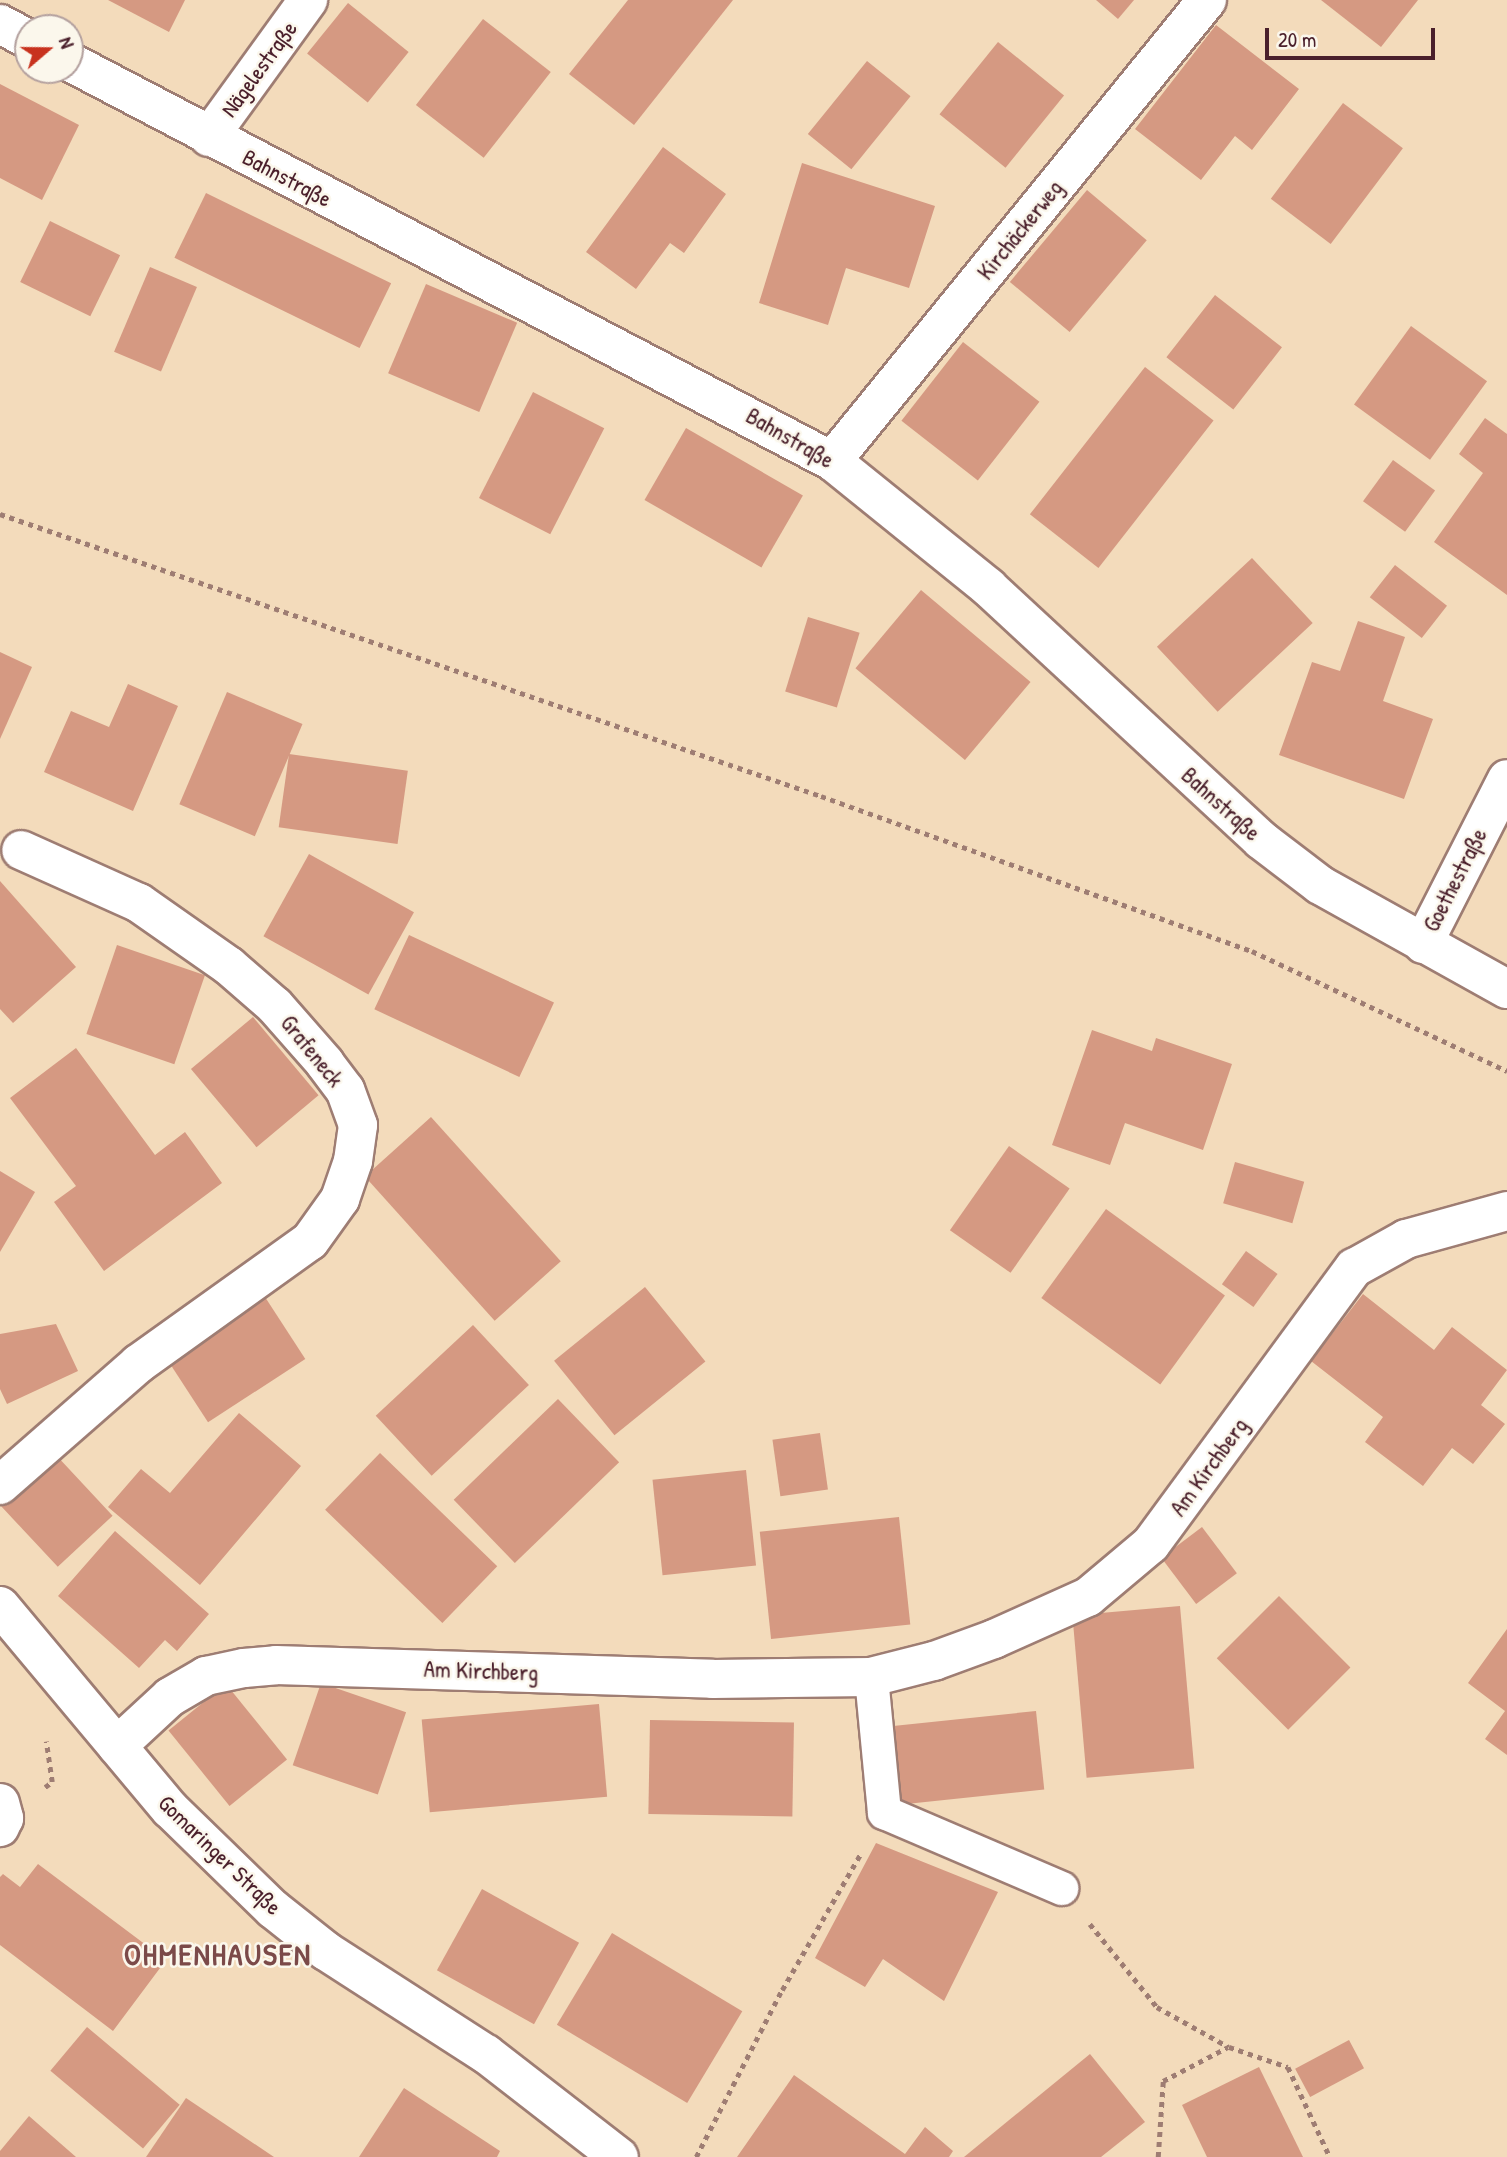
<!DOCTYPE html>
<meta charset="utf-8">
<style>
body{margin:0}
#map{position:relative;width:1507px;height:2157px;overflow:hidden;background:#f3dbbb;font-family:"Patrick Hand",sans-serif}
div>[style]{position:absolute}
.building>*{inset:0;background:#d59982;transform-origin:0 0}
.path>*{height:4.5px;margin-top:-2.25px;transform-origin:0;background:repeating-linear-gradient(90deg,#9e7d73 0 5px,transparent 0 10px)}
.roads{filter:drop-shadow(2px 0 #9e7d73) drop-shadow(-2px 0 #9e7d73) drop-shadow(0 2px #9e7d73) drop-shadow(0 -2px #9e7d73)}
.lane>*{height:33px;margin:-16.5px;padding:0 16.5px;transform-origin:16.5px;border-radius:16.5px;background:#fff}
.street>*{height:38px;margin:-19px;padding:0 19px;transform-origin:19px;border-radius:19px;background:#fff}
span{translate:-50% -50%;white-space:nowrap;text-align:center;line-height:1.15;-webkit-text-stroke:5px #fbf7ec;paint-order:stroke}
.street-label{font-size:23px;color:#4a1f2b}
.district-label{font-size:30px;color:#7b4a49;font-weight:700;letter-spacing:2px}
.north{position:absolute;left:14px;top:14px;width:70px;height:70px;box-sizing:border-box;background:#fbf7ec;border:2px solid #b4a19f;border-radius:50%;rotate:70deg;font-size:19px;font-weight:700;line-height:28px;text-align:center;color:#4a1f2b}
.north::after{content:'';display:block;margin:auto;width:24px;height:32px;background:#c8321e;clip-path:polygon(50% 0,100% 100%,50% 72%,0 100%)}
.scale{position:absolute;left:1265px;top:28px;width:170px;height:32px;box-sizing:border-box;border:4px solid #4a1f2b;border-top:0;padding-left:9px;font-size:21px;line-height:24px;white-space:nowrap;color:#4a1f2b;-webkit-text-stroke:5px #fbf7ec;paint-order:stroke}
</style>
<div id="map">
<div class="building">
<i style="clip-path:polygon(108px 0,185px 0,169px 32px)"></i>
<i style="clip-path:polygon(628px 0,733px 0,634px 125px,569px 74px)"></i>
<i style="clip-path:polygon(1096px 0,1134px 0,1118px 19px)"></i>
<i style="clip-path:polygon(1321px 0,1418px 0,1381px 47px)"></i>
<i style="left:348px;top:3px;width:78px;height:65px;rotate:39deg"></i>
<i style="left:483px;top:19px;width:86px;height:109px;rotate:38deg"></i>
<i style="clip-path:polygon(1216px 25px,1299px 89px,1252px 150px,1235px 136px,1201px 180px,1135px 129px)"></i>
<i style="left:998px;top:42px;width:85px;height:93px;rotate:39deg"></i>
<i style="left:867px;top:61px;width:56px;height:94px;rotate:39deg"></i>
<i style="clip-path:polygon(0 84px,79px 125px,42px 200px,0 178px)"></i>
<i style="left:1343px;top:103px;width:75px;height:120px;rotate:37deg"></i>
<i style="clip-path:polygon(663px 147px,726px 194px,684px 253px,670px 243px,636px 289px,586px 252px)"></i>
<i style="clip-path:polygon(802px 163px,935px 206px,909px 288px,846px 268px,828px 325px,759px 303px)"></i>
<i style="left:1087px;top:190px;width:78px;height:120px;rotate:40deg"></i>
<i style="left:206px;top:193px;width:206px;height:72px;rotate:26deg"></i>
<i style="left:50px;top:221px;width:78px;height:68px;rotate:26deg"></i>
<i style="left:150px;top:267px;width:51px;height:92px;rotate:23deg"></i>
<i style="left:426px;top:284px;width:99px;height:97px;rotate:23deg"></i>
<i style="left:1215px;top:295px;width:85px;height:79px;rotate:38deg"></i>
<i style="left:1411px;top:326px;width:94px;height:97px;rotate:36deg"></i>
<i style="left:963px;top:342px;width:97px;height:100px;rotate:38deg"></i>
<i style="left:1145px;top:367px;width:87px;height:187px;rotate:38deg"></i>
<i style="left:533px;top:392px;width:80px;height:119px;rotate:27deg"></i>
<i style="clip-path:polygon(1485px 418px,1507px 434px,1507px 595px,1434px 542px,1483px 473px,1459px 454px)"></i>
<i style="left:686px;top:428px;width:135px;height:83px;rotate:30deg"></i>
<i style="left:1393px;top:460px;width:52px;height:51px;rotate:36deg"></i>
<i style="left:1252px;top:558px;width:89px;height:130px;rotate:47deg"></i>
<i style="left:1395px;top:565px;width:66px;height:41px;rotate:38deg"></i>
<i style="left:921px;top:590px;width:143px;height:102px;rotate:40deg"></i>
<i style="left:808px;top:617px;width:54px;height:78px;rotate:17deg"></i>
<i style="clip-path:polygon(1358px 621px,1405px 637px,1383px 701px,1433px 719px,1404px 799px,1279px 755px,1312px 662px,1340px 671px)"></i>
<i style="clip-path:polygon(0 652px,32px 667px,0 739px)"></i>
<i style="clip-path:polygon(128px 684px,178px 706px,133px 811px,44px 772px,71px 711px,109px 727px)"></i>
<i style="left:227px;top:692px;width:82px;height:122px;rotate:23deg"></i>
<i style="left:289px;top:754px;width:120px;height:74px;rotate:8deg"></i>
<i style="left:309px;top:854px;width:120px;height:94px;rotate:29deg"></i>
<i style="clip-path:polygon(0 881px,76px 967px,13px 1023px,0 1009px)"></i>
<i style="left:409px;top:935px;width:160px;height:82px;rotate:25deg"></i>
<i style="left:117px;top:945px;width:93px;height:94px;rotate:19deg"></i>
<i style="left:253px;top:1017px;width:102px;height:81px;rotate:50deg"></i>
<i style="clip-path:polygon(1092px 1030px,1152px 1051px,1156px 1038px,1232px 1064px,1203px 1150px,1125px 1123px,1110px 1165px,1052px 1145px)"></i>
<i style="clip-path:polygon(76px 1048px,155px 1155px,185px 1132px,222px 1183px,104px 1271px,54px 1202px,76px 1186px,10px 1098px)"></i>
<i style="left:431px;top:1117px;width:194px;height:89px;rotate:48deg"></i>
<i style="left:1009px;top:1146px;width:74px;height:103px;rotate:35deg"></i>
<i style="left:1235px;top:1162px;width:72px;height:43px;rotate:16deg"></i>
<i style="clip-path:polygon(0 1171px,35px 1192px,0 1252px)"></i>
<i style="left:1106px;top:1209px;width:147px;height:110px;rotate:36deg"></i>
<i style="left:1246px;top:1251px;width:39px;height:41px;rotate:36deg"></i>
<i style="left:645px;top:1287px;width:96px;height:117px;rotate:51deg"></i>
<i style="clip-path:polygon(1363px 1294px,1434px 1350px,1452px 1327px,1507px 1370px,1481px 1405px,1505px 1424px,1473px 1464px,1452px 1448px,1423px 1486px,1365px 1442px,1383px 1417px,1311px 1361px)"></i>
<i style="left:265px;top:1297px;width:74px;height:116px;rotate:57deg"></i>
<i style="clip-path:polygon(56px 1324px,78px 1371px,7px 1404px,0 1389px,0 1334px)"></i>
<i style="left:473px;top:1325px;width:82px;height:133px;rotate:47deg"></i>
<i style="left:558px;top:1399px;width:88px;height:145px;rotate:46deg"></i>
<i style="clip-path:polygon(239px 1413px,301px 1466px,200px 1585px,108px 1507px,141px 1469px,170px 1493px)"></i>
<i style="left:820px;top:1433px;width:57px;height:48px;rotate:82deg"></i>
<i style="left:380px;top:1453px;width:163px;height:79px;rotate:44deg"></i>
<i style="left:56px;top:1455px;width:83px;height:75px;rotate:47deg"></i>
<i style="left:746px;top:1470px;width:96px;height:94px;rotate:84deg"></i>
<i style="left:899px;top:1517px;width:108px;height:140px;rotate:84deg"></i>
<i style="left:1202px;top:1527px;width:58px;height:51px;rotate:53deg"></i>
<i style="clip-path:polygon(115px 1531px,209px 1614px,177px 1651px,165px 1640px,139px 1668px,58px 1596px)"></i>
<i style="left:1279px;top:1596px;width:101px;height:88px;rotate:45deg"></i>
<i style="left:1180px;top:1606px;width:163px;height:108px;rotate:85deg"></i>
<i style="clip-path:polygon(1507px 1629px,1507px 1755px,1485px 1739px,1505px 1711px,1468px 1683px)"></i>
<i style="left:321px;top:1683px;width:90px;height:87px;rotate:19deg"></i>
<i style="left:226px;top:1684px;width:97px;height:74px;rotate:51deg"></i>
<i style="left:599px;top:1704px;width:93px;height:178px;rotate:85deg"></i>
<i style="left:1036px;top:1711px;width:79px;height:146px;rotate:84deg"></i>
<i style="left:650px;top:1720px;width:144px;height:94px;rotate:1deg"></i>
<i style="clip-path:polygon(876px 1843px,998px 1892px,944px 2001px,883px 1959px,865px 1987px,815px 1958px)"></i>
<i style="clip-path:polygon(38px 1864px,166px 1960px,113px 2031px,0 1945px,0 1877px,3px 1874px,20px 1887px)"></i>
<i style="left:482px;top:1889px;width:111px;height:93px;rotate:29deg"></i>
<i style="left:612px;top:1933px;width:152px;height:107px;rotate:31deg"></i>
<i style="left:87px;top:2027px;width:121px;height:57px;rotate:40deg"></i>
<i style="left:1349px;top:2040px;width:32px;height:61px;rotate:62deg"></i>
<i style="clip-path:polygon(1090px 2054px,1145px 2122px,1101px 2157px,964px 2157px)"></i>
<i style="clip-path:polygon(1259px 2067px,1303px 2157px,1207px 2157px,1182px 2105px)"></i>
<i style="clip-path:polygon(794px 2075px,905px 2154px,925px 2127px,953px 2151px,949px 2157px,737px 2157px)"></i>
<i style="clip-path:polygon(404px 2088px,500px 2151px,497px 2157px,359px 2157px)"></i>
<i style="clip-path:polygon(186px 2098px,274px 2157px,146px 2157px)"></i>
<i style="clip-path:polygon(29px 2116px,76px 2157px,0 2157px,0 2151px)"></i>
</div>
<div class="path">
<i style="left:0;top:514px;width:868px;rotate:18.96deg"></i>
<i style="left:821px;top:796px;width:458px;rotate:19.8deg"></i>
<i style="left:1252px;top:951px;width:282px;rotate:25.2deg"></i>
<i style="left:45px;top:1787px;width:9px;rotate:-36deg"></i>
<i style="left:52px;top:1782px;width:41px;rotate:-98.3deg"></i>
<i style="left:1090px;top:1924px;width:107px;rotate:51.1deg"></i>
<i style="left:1157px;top:2007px;width:82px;rotate:29.1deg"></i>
<i style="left:1229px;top:2047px;width:62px;rotate:18.7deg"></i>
<i style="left:1288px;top:2067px;width:99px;rotate:65deg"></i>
<i style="left:696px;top:2157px;width:188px;rotate:-62.8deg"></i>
<i style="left:782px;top:1990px;width:158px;rotate:-60deg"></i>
<i style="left:1158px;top:2157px;width:76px;rotate:-86.2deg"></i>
<i style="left:1163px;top:2081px;width:73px;rotate:-27.6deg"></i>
</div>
<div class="roads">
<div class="lane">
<i style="left:871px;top:1677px;width:136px;rotate:84.5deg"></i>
<i style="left:884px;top:1812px;width:193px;rotate:23.2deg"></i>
</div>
<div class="street">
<i style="left:0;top:24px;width:32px;rotate:28deg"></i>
<i style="left:70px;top:62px;width:860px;rotate:27.64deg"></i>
<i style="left:832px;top:461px;width:201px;rotate:38.9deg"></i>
<i style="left:988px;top:587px;width:372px;rotate:42.8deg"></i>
<i style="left:1261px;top:840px;width:74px;rotate:37.3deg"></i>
<i style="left:1320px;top:885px;width:214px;rotate:29.1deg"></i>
<i style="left:209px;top:137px;width:169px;rotate:-54.1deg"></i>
<i style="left:832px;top:461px;width:594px;rotate:-50.87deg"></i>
<i style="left:1423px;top:944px;width:185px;rotate:-63deg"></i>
<i style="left:0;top:1485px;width:184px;rotate:-41.2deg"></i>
<i style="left:138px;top:1364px;width:211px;rotate:-35.6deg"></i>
<i style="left:310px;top:1241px;width:52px;rotate:-54.5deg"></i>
<i style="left:340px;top:1199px;width:40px;rotate:-71.1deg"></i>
<i style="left:353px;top:1161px;width:36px;rotate:-82deg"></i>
<i style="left:358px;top:1125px;width:37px;rotate:-110deg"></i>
<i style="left:345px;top:1090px;width:34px;rotate:-127deg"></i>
<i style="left:325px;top:1063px;width:76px;rotate:-131.3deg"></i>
<i style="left:275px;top:1006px;width:61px;rotate:-139deg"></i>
<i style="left:229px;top:966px;width:110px;rotate:-145deg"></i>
<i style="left:139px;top:903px;width:129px;rotate:-155.8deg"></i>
<i style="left:0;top:1606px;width:265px;rotate:50.1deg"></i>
<i style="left:170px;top:1809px;width:144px;rotate:44.2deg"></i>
<i style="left:273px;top:1909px;width:68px;rotate:38.4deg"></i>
<i style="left:326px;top:1951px;width:190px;rotate:32.8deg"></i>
<i style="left:486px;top:2054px;width:168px;rotate:37.8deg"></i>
<i style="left:117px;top:1746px;width:72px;rotate:-42.8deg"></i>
<i style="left:170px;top:1697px;width:42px;rotate:-30.3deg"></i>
<i style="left:206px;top:1676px;width:39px;rotate:-12deg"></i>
<i style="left:244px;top:1668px;width:32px;rotate:-5deg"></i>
<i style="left:276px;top:1665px;width:437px;rotate:1.8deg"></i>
<i style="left:713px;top:1679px;width:158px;rotate:-0.7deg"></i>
<i style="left:871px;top:1677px;width:65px;rotate:-14.3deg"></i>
<i style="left:934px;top:1661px;width:64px;rotate:-20.1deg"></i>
<i style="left:994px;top:1639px;width:103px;rotate:-24.1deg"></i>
<i style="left:1088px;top:1597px;width:82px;rotate:-40.1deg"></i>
<i style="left:1151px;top:1544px;width:343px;rotate:-53.7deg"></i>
<i style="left:1354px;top:1268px;width:60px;rotate:-29.1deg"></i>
<i style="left:1406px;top:1239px;width:105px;rotate:-15.5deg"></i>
<i style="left:0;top:1803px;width:16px;rotate:75deg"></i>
<i style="left:4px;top:1818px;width:10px;rotate:114deg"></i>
</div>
</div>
<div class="street-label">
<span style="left:259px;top:69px;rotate:-54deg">Nägelestraße</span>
<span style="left:287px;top:178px;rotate:28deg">Bahnstraße</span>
<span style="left:1020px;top:230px;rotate:-51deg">Kirchäckerweg</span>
<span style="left:790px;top:438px;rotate:30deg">Bahnstraße</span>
<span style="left:1221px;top:804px;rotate:42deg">Bahnstraße</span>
<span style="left:1455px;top:880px;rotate:-63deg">Goethestraße</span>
<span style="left:312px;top:1051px;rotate:51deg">Grafeneck</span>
<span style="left:1209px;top:1467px;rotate:-54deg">Am Kirchberg</span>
<span style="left:481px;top:1671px;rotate:2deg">Am Kirchberg</span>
<span style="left:220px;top:1855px;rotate:44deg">Gomaringer Straße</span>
</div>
<div class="district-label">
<span style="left:218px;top:1954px">OHMENHAUSEN</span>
</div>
<div class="north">N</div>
<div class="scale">20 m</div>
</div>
